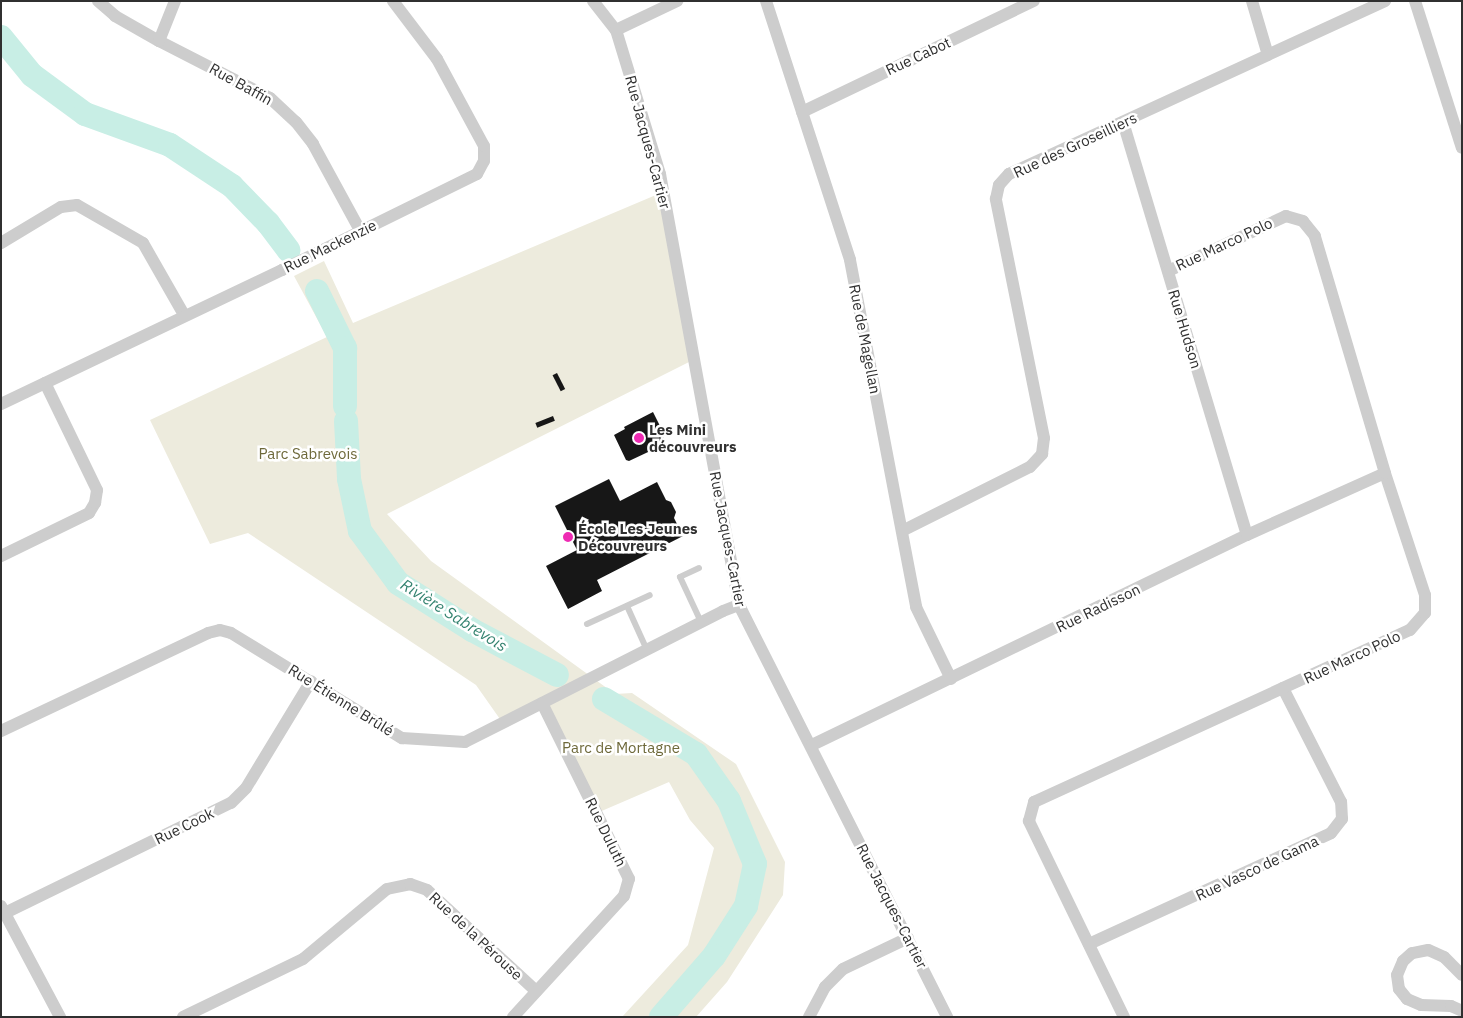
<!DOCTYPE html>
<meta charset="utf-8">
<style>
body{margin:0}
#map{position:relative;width:1463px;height:1018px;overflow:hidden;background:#fff;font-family:"IBM Plex Sans",sans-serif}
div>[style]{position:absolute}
.green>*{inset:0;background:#edebdd}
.river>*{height:24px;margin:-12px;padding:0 12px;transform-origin:12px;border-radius:12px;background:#c8eee5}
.building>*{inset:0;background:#171717;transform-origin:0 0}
.lane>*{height:6px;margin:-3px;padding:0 3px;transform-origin:3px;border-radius:3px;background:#cdcdcd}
.street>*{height:12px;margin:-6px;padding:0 6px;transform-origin:6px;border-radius:6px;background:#cdcdcd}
.dots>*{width:14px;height:14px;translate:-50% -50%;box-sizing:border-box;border:2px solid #fff;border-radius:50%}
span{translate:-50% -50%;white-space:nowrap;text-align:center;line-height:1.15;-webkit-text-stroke:5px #fff;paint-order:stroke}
.street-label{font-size:15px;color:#303030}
.poi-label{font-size:15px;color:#303030;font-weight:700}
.left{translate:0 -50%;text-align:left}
.park-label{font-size:15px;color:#6e693a}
.water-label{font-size:16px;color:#33826f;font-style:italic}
.frame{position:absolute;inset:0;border:2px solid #303030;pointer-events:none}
</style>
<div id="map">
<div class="green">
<i style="clip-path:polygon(663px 192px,695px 359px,387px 514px,431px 561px,593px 678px,615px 694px,632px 693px,736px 764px,785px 862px,783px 895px,727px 982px,696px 1017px,622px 1017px,688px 945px,714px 848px,690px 820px,669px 782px,597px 813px,542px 704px,502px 722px,476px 685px,248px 533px,210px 544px,150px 420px,327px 337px,294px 276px,324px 261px,353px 323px)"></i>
</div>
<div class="river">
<i style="left:1px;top:37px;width:49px;rotate:50.8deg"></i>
<i style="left:32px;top:75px;width:66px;rotate:36.3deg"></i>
<i style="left:85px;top:114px;width:90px;rotate:20deg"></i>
<i style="left:170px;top:145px;width:74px;rotate:33.5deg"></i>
<i style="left:232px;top:186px;width:52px;rotate:45.8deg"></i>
<i style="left:268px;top:223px;width:34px;rotate:53deg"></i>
<i style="left:317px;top:291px;width:64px;rotate:63.8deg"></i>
<i style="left:345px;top:348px;width:58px;rotate:90deg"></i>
<i style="left:346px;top:421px;width:58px;rotate:87deg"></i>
<i style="left:349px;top:479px;width:53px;rotate:78.1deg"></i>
<i style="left:360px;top:531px;width:64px;rotate:53.8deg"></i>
<i style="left:398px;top:583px;width:88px;rotate:32.4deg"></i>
<i style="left:472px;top:630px;width:96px;rotate:27.9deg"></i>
<i style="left:604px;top:699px;width:107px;rotate:30.9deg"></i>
<i style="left:696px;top:754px;width:57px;rotate:54.9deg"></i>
<i style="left:729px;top:801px;width:68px;rotate:67.6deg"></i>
<i style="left:755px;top:864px;width:43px;rotate:102.1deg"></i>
<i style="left:746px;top:906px;width:59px;rotate:122.6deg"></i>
<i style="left:714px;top:956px;width:81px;rotate:131deg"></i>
</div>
<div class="building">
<i style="left:557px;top:373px;width:18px;height:5px;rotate:63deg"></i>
<i style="clip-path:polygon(653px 412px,664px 434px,662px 435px,665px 441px,663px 445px,629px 461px,626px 460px,614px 435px,625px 429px,624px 427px)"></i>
<i style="left:553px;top:416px;width:5px;height:19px;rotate:68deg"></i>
<i style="clip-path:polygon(609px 479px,620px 501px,657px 482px,666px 500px,671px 502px,676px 512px,674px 518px,683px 536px,597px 580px,602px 591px,568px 609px,546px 566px,577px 550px,555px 506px)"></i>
</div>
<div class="lane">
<i style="left:699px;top:568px;width:21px;rotate:155deg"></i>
<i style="left:680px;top:577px;width:50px;rotate:65deg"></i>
<i style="left:627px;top:606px;width:48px;rotate:65.6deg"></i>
<i style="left:587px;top:624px;width:69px;rotate:-24.7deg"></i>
</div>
<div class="street">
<i style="left:98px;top:1px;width:23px;rotate:41deg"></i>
<i style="left:115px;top:16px;width:51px;rotate:29.6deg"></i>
<i style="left:159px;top:41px;width:125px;rotate:27.2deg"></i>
<i style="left:270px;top:98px;width:35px;rotate:43deg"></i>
<i style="left:296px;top:122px;width:28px;rotate:52deg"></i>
<i style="left:313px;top:144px;width:100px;rotate:61.4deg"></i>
<i style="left:593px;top:1px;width:37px;rotate:52deg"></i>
<i style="left:616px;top:30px;width:151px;rotate:73deg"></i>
<i style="left:660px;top:174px;width:438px;rotate:79.6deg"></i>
<i style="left:739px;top:605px;width:462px;rotate:63.2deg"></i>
<i style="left:766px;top:1px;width:272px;rotate:72deg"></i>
<i style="left:850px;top:260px;width:353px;rotate:79.2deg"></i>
<i style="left:916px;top:607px;width:80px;rotate:64.1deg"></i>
<i style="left:1252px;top:1px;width:56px;rotate:73.5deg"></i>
<i style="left:1415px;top:1px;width:154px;rotate:72.3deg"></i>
<i style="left:616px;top:30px;width:68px;rotate:-25.4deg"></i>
<i style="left:159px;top:41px;width:43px;rotate:-68.2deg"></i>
<i style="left:802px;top:112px;width:257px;rotate:-25.6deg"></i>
<i style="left:1123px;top:122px;width:431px;rotate:73.3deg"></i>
<i style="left:1px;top:243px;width:70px;rotate:-31deg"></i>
<i style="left:61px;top:207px;width:16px;rotate:-7deg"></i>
<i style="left:77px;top:205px;width:76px;rotate:29.9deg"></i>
<i style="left:143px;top:243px;width:83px;rotate:60.3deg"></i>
<i style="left:1px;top:404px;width:311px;rotate:-25.5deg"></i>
<i style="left:282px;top:270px;width:217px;rotate:-26.2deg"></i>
<i style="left:477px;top:174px;width:15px;rotate:-62deg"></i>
<i style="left:484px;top:161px;width:15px;rotate:-90deg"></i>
<i style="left:484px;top:146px;width:99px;rotate:-118.4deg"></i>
<i style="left:437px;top:59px;width:73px;rotate:-127.2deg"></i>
<i style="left:902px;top:531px;width:143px;rotate:-26.6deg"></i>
<i style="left:1030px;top:467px;width:18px;rotate:-47deg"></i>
<i style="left:1042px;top:454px;width:16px;rotate:-83deg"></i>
<i style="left:1044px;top:438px;width:244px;rotate:-101.4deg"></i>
<i style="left:996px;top:199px;width:14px;rotate:-78deg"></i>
<i style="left:999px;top:185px;width:15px;rotate:-48deg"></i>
<i style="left:1009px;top:174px;width:414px;rotate:-24.7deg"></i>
<i style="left:1px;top:556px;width:98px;rotate:-26deg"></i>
<i style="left:89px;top:513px;width:12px;rotate:-59deg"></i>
<i style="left:95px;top:503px;width:13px;rotate:-81deg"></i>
<i style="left:97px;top:490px;width:119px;rotate:-115.9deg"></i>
<i style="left:1px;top:731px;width:229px;rotate:-25.3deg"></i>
<i style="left:208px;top:633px;width:12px;rotate:-14deg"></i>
<i style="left:220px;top:630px;width:11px;rotate:15deg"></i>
<i style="left:231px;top:633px;width:201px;rotate:31.6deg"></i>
<i style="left:402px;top:738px;width:63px;rotate:3.6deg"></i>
<i style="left:465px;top:742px;width:289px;rotate:-26.9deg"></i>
<i style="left:723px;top:611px;width:17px;rotate:-21deg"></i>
<i style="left:812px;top:745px;width:483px;rotate:-25.8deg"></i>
<i style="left:1247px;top:535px;width:151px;rotate:-24.2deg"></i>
<i style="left:1px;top:906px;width:126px;rotate:62deg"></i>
<i style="left:5px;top:913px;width:251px;rotate:-26deg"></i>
<i style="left:231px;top:803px;width:21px;rotate:-45deg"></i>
<i style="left:246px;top:788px;width:125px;rotate:-58.7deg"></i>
<i style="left:1089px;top:944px;width:266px;rotate:-24.6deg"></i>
<i style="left:1331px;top:833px;width:18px;rotate:-52deg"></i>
<i style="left:1342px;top:819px;width:17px;rotate:-93deg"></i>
<i style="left:1341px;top:802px;width:128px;rotate:-117deg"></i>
<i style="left:1462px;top:975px;width:25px;rotate:-135deg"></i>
<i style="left:1444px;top:957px;width:17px;rotate:-156deg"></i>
<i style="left:1428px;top:950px;width:16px;rotate:169deg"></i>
<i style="left:1412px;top:953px;width:12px;rotate:138deg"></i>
<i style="left:1403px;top:961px;width:15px;rotate:113deg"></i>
<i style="left:1397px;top:975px;width:14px;rotate:82deg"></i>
<i style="left:1399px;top:989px;width:13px;rotate:51deg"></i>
<i style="left:1407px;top:999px;width:15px;rotate:23deg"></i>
<i style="left:1421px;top:1005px;width:30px;rotate:2deg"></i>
<i style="left:1451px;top:1006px;width:12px;rotate:24deg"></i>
<i style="left:183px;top:1017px;width:133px;rotate:-25.8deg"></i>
<i style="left:303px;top:959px;width:109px;rotate:-39.8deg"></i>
<i style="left:387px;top:889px;width:24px;rotate:-12deg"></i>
<i style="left:410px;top:884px;width:18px;rotate:19deg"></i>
<i style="left:427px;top:890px;width:149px;rotate:42.8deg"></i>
<i style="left:513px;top:1017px;width:164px;rotate:-47.5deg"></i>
<i style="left:624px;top:896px;width:18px;rotate:-74deg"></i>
<i style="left:629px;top:879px;width:196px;rotate:-116.3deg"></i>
<i style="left:809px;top:1017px;width:34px;rotate:-62deg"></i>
<i style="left:825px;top:987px;width:25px;rotate:-45deg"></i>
<i style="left:843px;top:969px;width:72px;rotate:-25.5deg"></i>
<i style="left:1124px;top:1017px;width:218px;rotate:-115.9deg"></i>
<i style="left:1029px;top:821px;width:20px;rotate:-75deg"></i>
<i style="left:1034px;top:802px;width:413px;rotate:-24.6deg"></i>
<i style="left:1410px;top:630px;width:23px;rotate:-49deg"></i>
<i style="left:1425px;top:613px;width:18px;rotate:-90deg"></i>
<i style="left:1425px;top:595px;width:128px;rotate:-108.2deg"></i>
<i style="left:1385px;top:473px;width:247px;rotate:-106.5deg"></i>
<i style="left:1315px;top:236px;width:19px;rotate:-129deg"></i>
<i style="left:1303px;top:221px;width:18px;rotate:-164deg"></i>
<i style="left:1286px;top:216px;width:130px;rotate:155deg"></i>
</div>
<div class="dots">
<i style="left:639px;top:438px;background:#ee2bb3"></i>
<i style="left:568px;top:537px;background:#ee2bb3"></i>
</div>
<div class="street-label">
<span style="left:918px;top:56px;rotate:-25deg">Rue Cabot</span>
<span style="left:241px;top:84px;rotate:29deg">Rue Baffin</span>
<span style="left:648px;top:142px;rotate:75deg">Rue Jacques-Cartier</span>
<span style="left:1075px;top:145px;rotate:-25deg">Rue des Groseilliers</span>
<span style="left:1224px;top:244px;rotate:-25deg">Rue Marco Polo</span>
<span style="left:330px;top:246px;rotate:-26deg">Rue Mackenzie</span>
<span style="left:1185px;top:329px;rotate:73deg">Rue Hudson</span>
<span style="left:865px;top:339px;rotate:79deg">Rue de Magellan</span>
<span style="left:728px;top:539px;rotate:79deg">Rue Jacques-Cartier</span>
<span style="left:1098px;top:608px;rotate:-26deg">Rue Radisson</span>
<span style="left:1352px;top:657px;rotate:-25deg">Rue Marco Polo</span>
<span style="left:341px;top:700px;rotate:32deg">Rue Étienne Brûlé</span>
<span style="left:184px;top:826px;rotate:-26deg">Rue Cook</span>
<span style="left:606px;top:832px;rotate:64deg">Rue Duluth</span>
<span style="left:1257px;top:868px;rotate:-25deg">Rue Vasco de Gama</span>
<span style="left:892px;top:906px;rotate:63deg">Rue Jacques-Cartier</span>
<span style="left:476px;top:936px;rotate:43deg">Rue de la Pérouse</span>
</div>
<div class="poi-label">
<span class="left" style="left:649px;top:438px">Les Mini<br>découvreurs</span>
<span class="left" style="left:578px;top:537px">École Les Jeunes<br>Découvreurs</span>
</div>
<div class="park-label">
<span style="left:308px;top:454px">Parc Sabrevois</span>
<span style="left:621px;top:748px">Parc de Mortagne</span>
</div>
<div class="water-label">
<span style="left:454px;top:615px;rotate:32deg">Rivière Sabrevois</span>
</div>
<div class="frame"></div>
</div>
